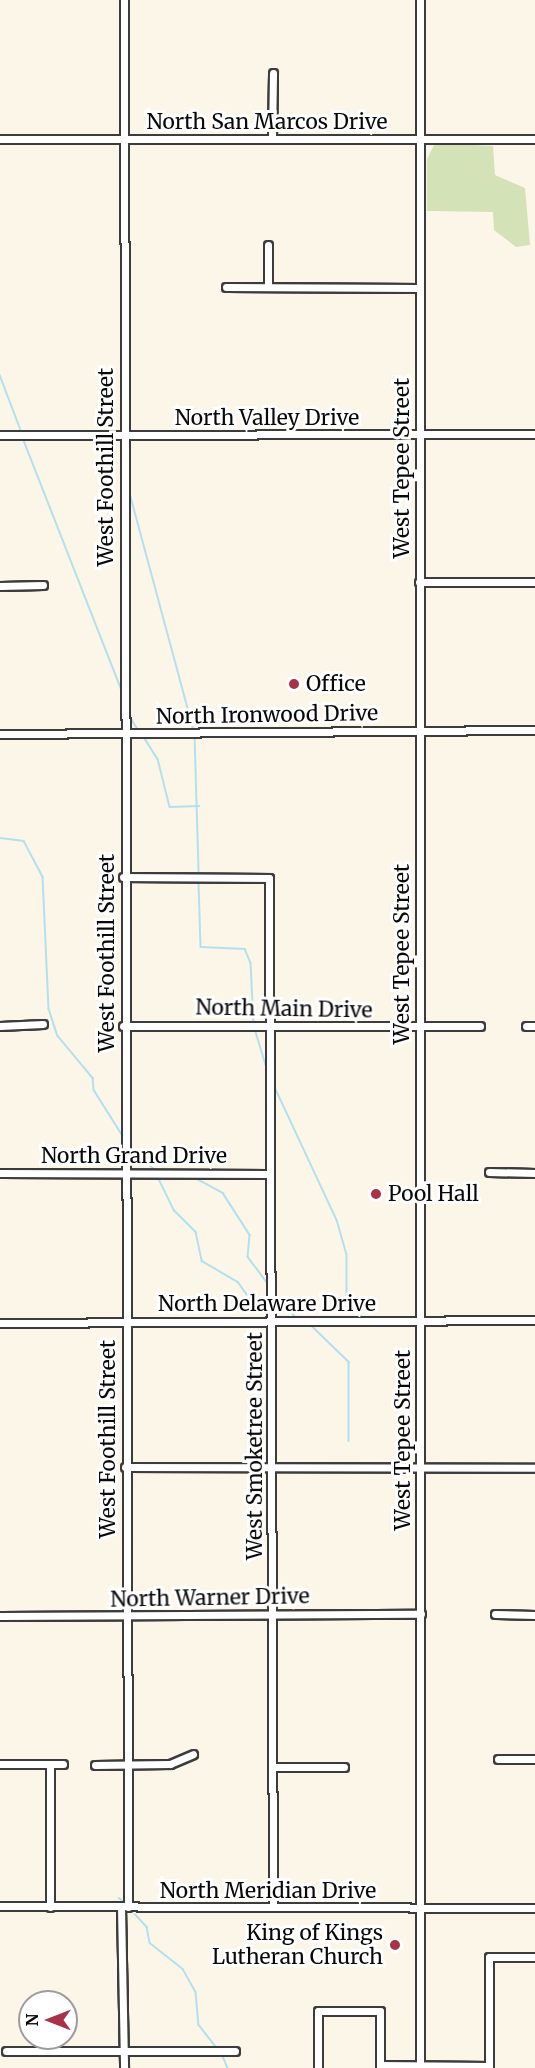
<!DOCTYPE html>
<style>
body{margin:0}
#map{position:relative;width:535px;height:2068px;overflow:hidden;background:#fcf6e8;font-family:Merriweather,serif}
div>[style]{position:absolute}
.green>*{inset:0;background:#d3e2b7}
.stream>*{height:1.5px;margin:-0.75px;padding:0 0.75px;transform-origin:0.75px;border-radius:0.75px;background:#b3e0ee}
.roads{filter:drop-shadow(2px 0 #3c3c3c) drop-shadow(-2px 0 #3c3c3c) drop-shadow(0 2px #3c3c3c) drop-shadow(0 -2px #3c3c3c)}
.minor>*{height:7px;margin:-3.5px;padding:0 3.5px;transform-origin:3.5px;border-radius:3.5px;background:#fff}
.dots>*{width:16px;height:16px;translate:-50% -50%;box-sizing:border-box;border:3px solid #fff;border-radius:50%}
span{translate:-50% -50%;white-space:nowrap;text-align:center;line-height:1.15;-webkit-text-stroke:6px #fff;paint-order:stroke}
.street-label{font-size:21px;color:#090909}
.poi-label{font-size:21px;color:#090909}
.left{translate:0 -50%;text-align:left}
.right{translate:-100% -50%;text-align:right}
.north{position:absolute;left:18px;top:1990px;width:60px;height:60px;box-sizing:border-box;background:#fff;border:2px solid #9d9d9d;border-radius:50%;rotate:270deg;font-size:16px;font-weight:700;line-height:24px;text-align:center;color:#090909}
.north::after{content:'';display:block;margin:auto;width:21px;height:27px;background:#a83349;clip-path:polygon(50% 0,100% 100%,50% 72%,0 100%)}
</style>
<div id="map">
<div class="green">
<i style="clip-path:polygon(435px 143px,493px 146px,495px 175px,525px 188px,530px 245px,516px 247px,494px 230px,493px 212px,427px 211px,427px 159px)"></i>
</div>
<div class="stream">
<i style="left:0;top:375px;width:62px;rotate:69.2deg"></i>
<i style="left:23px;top:438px;width:271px;rotate:68.6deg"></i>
<i style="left:128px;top:442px;width:47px;rotate:87.6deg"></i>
<i style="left:131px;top:497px;width:241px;rotate:74.9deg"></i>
<i style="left:129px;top:715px;width:19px;rotate:58deg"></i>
<i style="left:195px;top:735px;width:137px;rotate:88.3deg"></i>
<i style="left:144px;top:737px;width:26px;rotate:58deg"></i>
<i style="left:158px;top:759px;width:49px;rotate:76deg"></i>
<i style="left:170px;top:807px;width:29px;rotate:-2deg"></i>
<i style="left:0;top:838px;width:24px;rotate:7deg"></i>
<i style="left:24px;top:841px;width:41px;rotate:62.2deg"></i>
<i style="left:43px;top:877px;width:132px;rotate:87.4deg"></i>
<i style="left:49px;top:1009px;width:28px;rotate:72deg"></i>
<i style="left:58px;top:1036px;width:55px;rotate:50.2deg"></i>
<i style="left:93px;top:1078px;width:12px;rotate:85deg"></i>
<i style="left:94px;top:1090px;width:54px;rotate:57.8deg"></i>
<i style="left:199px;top:883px;width:64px;rotate:88.2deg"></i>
<i style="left:201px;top:947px;width:44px;rotate:2.6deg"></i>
<i style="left:245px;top:949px;width:15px;rotate:67deg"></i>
<i style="left:251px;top:963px;width:61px;rotate:87.2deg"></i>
<i style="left:255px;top:1029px;width:37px;rotate:73deg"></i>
<i style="left:273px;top:1083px;width:151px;rotate:65deg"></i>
<i style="left:337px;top:1220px;width:35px;rotate:74deg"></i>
<i style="left:347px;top:1254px;width:51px;rotate:90deg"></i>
<i style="left:347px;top:1305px;width:17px;rotate:36deg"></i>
<i style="left:130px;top:1148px;width:33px;rotate:41deg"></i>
<i style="left:158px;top:1177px;width:37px;rotate:64deg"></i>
<i style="left:174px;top:1210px;width:31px;rotate:45deg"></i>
<i style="left:196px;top:1232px;width:30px;rotate:78deg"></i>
<i style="left:202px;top:1261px;width:42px;rotate:30.3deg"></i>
<i style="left:238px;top:1282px;width:34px;rotate:54deg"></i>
<i style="left:197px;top:1179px;width:30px;rotate:28deg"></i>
<i style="left:223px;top:1193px;width:50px;rotate:57.3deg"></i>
<i style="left:250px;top:1235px;width:22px;rotate:95deg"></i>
<i style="left:248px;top:1257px;width:31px;rotate:53deg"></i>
<i style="left:274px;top:1294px;width:33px;rotate:47deg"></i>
<i style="left:311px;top:1325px;width:53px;rotate:44.2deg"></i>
<i style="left:349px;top:1362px;width:79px;rotate:90deg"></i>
<i style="left:119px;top:1898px;width:4px;rotate:34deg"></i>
<i style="left:135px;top:1914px;width:18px;rotate:47deg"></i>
<i style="left:147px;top:1927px;width:16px;rotate:79deg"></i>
<i style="left:150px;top:1943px;width:42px;rotate:38.2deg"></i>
<i style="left:183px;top:1969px;width:26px;rotate:61deg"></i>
<i style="left:196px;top:1992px;width:33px;rotate:85deg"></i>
<i style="left:199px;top:2025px;width:29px;rotate:52deg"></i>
<i style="left:222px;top:2054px;width:15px;rotate:67deg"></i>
</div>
<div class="roads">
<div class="minor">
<i style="left:124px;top:0;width:1907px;rotate:89.88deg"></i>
<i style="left:420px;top:0;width:2068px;rotate:90deg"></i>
<i style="left:272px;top:138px;width:65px;rotate:-89.1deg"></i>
<i style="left:0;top:139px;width:535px"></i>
<i style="left:226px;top:287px;width:193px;rotate:0.3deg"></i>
<i style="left:268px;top:287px;width:42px;rotate:-90deg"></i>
<i style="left:0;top:435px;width:535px;rotate:-0.11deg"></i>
<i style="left:419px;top:582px;width:116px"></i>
<i style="left:0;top:586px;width:43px;rotate:-1.3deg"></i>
<i style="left:0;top:734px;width:535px;rotate:-0.43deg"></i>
<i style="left:123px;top:877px;width:146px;rotate:0.4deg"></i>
<i style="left:269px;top:878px;width:1029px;rotate:89.78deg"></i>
<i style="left:0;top:1026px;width:43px;rotate:-2.7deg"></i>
<i style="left:123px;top:1026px;width:357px"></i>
<i style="left:526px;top:1026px;width:9px"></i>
<i style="left:489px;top:1172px;width:46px;rotate:1.2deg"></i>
<i style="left:0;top:1173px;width:269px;rotate:0.2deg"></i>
<i style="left:0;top:1323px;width:535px;rotate:-0.32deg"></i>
<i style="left:125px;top:1467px;width:410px;rotate:0.1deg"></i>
<i style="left:495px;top:1614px;width:40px;rotate:1.4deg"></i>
<i style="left:0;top:1616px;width:421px;rotate:-0.3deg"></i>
<i style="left:498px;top:1759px;width:37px"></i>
<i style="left:0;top:1764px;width:63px"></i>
<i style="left:95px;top:1765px;width:75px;rotate:-0.8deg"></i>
<i style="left:170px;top:1764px;width:25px;rotate:-23deg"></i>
<i style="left:273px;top:1767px;width:71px"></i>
<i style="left:0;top:1906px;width:535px;rotate:0.21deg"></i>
<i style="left:50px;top:1907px;width:143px;rotate:-90deg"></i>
<i style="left:121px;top:1907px;width:161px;rotate:88.9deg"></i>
<i style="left:6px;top:2051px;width:229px"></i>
<i style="left:380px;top:2065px;width:109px;rotate:0.5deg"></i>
<i style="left:318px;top:2068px;width:57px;rotate:-90deg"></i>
<i style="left:318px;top:2011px;width:62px"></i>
<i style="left:380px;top:2011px;width:57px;rotate:90deg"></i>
<i style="left:489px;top:2068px;width:111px;rotate:-90deg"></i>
<i style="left:489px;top:1957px;width:46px"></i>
</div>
</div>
<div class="dots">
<i style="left:294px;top:684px;background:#a83349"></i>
<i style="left:376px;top:1194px;background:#a83349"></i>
<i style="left:395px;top:1945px;background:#a83349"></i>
</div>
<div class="street-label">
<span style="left:267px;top:122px">North San Marcos Drive</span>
<span style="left:267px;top:418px">North Valley Drive</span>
<span style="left:106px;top:467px;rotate:-90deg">West Foothill Street</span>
<span style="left:402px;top:468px;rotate:-90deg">West Tepee Street</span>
<span style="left:267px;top:715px;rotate:-1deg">North Ironwood Drive</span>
<span style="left:107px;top:953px;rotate:-90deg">West Foothill Street</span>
<span style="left:402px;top:954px;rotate:-90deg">West Tepee Street</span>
<span style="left:284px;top:1009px;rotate:1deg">North Main Drive</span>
<span style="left:134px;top:1156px">North Grand Drive</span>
<span style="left:267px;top:1304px">North Delaware Drive</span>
<span style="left:108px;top:1439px;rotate:-90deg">West Foothill Street</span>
<span style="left:403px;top:1440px;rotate:-90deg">West Tepee Street</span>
<span style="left:255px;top:1446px;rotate:-90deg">West Smoketree Street</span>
<span style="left:210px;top:1598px;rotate:-1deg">North Warner Drive</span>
<span style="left:268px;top:1891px">North Meridian Drive</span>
</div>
<div class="poi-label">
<span class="left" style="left:306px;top:684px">Office</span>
<span class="left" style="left:388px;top:1194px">Pool Hall</span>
<span class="right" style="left:383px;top:1945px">King of Kings<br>Lutheran Church</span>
</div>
<div class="north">N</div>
</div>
